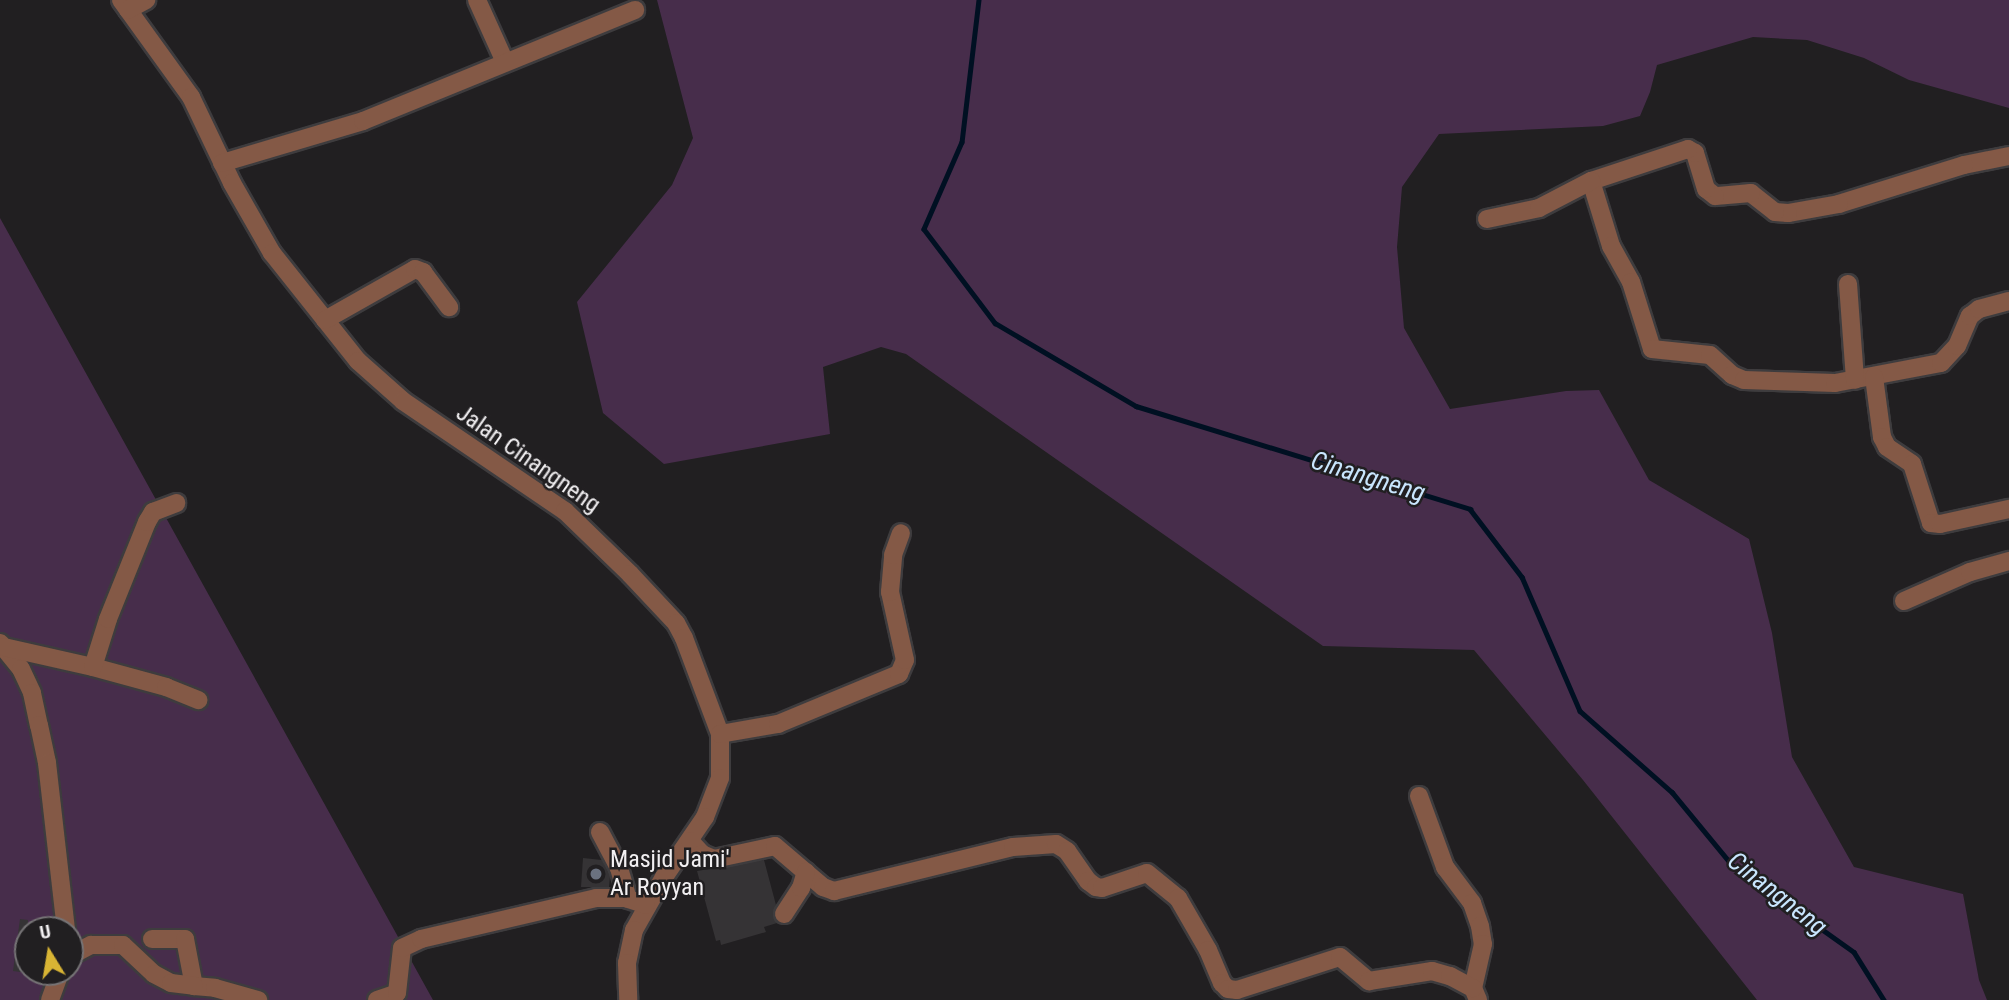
<!DOCTYPE html>
<style>
body{margin:0}
#map{position:relative;width:2009px;height:1000px;overflow:hidden;background:#211f21;font-family:"Roboto Condensed",sans-serif}
div>[style]{position:absolute}
.green>*{inset:0;background:#472d4b}
.stream>*{height:4.5px;margin:-2.25px;padding:0 2.25px;transform-origin:2.25px;border-radius:2.25px;background:#001022}
.building>*{inset:0;background:#353335}
.roads{filter:drop-shadow(2px 0 #3e3c3e) drop-shadow(-2px 0 #3e3c3e) drop-shadow(0 2px #3e3c3e) drop-shadow(0 -2px #3e3c3e)}
.minor>*{height:18px;margin:-9px;padding:0 9px;transform-origin:9px;border-radius:9px;background:#845946}
.dots>*{width:19px;height:19px;translate:-50% -50%;box-sizing:border-box;border:4px solid #211f21;border-radius:50%}
span{translate:-50% -50%;white-space:nowrap;text-align:center;line-height:1.15;-webkit-text-stroke:5px #211f21;paint-order:stroke}
.street-label{font-size:24px;color:#f2f0f2}
.poi-label{font-size:24px;color:#f2f0f2}
.left{translate:0 -50%;text-align:left}
.water-label{font-size:26px;color:#c9e6fe;font-style:italic}
.north{position:absolute;left:14px;top:916px;width:70px;height:70px;box-sizing:border-box;background:#211f21;border:2px solid #757375;border-radius:50%;rotate:349deg;font-size:19px;font-weight:700;line-height:28px;text-align:center;color:#f2f0f2}
.north::after{content:'';display:block;margin:auto;width:24px;height:32px;background:#d8b434;clip-path:polygon(50% 0,100% 100%,50% 72%,0 100%)}
</style>
<div id="map">
<div class="green">
<i style="clip-path:polygon(657px 0,2009px 0,2009px 108px,1909px 80px,1864px 58px,1807px 40px,1753px 37px,1657px 65px,1650px 92px,1640px 116px,1603px 126px,1439px 134px,1402px 187px,1397px 247px,1404px 328px,1450px 409px,1566px 391px,1599px 390px,1649px 480px,1749px 539px,1772px 633px,1792px 757px,1854px 867px,1963px 894px,1979px 980px,1987px 1000px,1757px 1000px,1583px 780px,1474px 650px,1323px 646px,906px 354px,881px 347px,823px 367px,830px 434px,664px 464px,603px 413px,577px 302px,672px 185px,693px 138px)"></i>
<i style="clip-path:polygon(evenodd,0 218px,433px 1000px,0 1000px,0 218px,28px 930px,70px 930px,70px 972px,28px 972px,28px 930px)"></i>
</div>
<div class="stream">
<i style="left:979px;top:0;width:143px;rotate:96.8deg"></i>
<i style="left:962px;top:142px;width:95px;rotate:113.6deg"></i>
<i style="left:924px;top:229px;width:118px;rotate:52.9deg"></i>
<i style="left:995px;top:323px;width:164px;rotate:30.5deg"></i>
<i style="left:1136px;top:406px;width:350px;rotate:17.1deg"></i>
<i style="left:1470px;top:509px;width:86px;rotate:52.6deg"></i>
<i style="left:1522px;top:577px;width:146px;rotate:66.6deg"></i>
<i style="left:1580px;top:711px;width:123px;rotate:41.4deg"></i>
<i style="left:1672px;top:792px;width:96px;rotate:50.5deg"></i>
<i style="left:1733px;top:866px;width:148px;rotate:35.4deg"></i>
<i style="left:1854px;top:952px;width:57px;rotate:58deg"></i>
</div>
<div class="building">
<i style="clip-path:polygon(583px 858px,602px 860px,610px 876px,609px 887px,581px 887px)"></i>
<i style="clip-path:polygon(764px 860px,776px 905px,773px 914px,777px 923px,764px 927px,766px 932px,721px 945px,720px 940px,716px 941px,697px 871px)"></i>
<i style="clip-path:polygon(20px 919px,28px 920px,28px 973px,13px 971px)"></i>
</div>
<div class="roads">
<div class="minor">
<i style="left:121px;top:0;width:120px;rotate:54.2deg"></i>
<i style="left:191px;top:97px;width:95px;rotate:64.5deg"></i>
<i style="left:232px;top:183px;width:81px;rotate:60.3deg"></i>
<i style="left:272px;top:253px;width:138px;rotate:51.5deg"></i>
<i style="left:358px;top:361px;width:60px;rotate:41.6deg"></i>
<i style="left:403px;top:401px;width:196px;rotate:34.2deg"></i>
<i style="left:565px;top:511px;width:91px;rotate:44.1deg"></i>
<i style="left:630px;top:574px;width:67px;rotate:46.8deg"></i>
<i style="left:676px;top:623px;width:17px;rotate:62deg"></i>
<i style="left:684px;top:638px;width:103px;rotate:69.4deg"></i>
<i style="left:720px;top:734px;width:44px;rotate:90deg"></i>
<i style="left:720px;top:778px;width:42px;rotate:111deg"></i>
<i style="left:705px;top:817px;width:73px;rotate:124.3deg"></i>
<i style="left:664px;top:877px;width:61px;rotate:119.5deg"></i>
<i style="left:634px;top:930px;width:34px;rotate:102deg"></i>
<i style="left:627px;top:963px;width:37px;rotate:88deg"></i>
<i style="left:477px;top:0;width:68px;rotate:65.7deg"></i>
<i style="left:128px;top:10px;width:21px;rotate:-29deg"></i>
<i style="left:2009px;top:156px;width:46px;rotate:168.7deg"></i>
<i style="left:1964px;top:165px;width:131px;rotate:162.7deg"></i>
<i style="left:1839px;top:204px;width:52px;rotate:170deg"></i>
<i style="left:1788px;top:213px;width:13px;rotate:-176deg"></i>
<i style="left:1775px;top:212px;width:31px;rotate:-142deg"></i>
<i style="left:1751px;top:193px;width:36px;rotate:175deg"></i>
<i style="left:1715px;top:196px;width:11px;rotate:-142deg"></i>
<i style="left:1706px;top:189px;width:38px;rotate:-107deg"></i>
<i style="left:1695px;top:153px;width:8px;rotate:-150deg"></i>
<i style="left:1688px;top:149px;width:102px;rotate:161.7deg"></i>
<i style="left:1591px;top:181px;width:68px;rotate:72.9deg"></i>
<i style="left:1611px;top:246px;width:41px;rotate:60.9deg"></i>
<i style="left:1631px;top:282px;width:70px;rotate:72.6deg"></i>
<i style="left:1652px;top:349px;width:58px;rotate:5.9deg"></i>
<i style="left:1710px;top:355px;width:30px;rotate:42deg"></i>
<i style="left:1732px;top:375px;width:13px;rotate:23deg"></i>
<i style="left:1744px;top:380px;width:91px;rotate:1.9deg"></i>
<i style="left:1835px;top:383px;width:108px;rotate:-10.7deg"></i>
<i style="left:1941px;top:363px;width:23px;rotate:-47deg"></i>
<i style="left:1957px;top:346px;width:33px;rotate:-67deg"></i>
<i style="left:1970px;top:316px;width:11px;rotate:-38deg"></i>
<i style="left:1979px;top:309px;width:31px;rotate:-15deg"></i>
<i style="left:222px;top:163px;width:147px;rotate:-16.6deg"></i>
<i style="left:363px;top:121px;width:294px;rotate:-22.2deg"></i>
<i style="left:1487px;top:219px;width:53px;rotate:-11.9deg"></i>
<i style="left:1539px;top:208px;width:59px;rotate:-27.4deg"></i>
<i style="left:1848px;top:284px;width:96px;rotate:85.8deg"></i>
<i style="left:325px;top:320px;width:103px;rotate:-29.5deg"></i>
<i style="left:415px;top:269px;width:9px;rotate:21deg"></i>
<i style="left:423px;top:272px;width:44px;rotate:53.4deg"></i>
<i style="left:1874px;top:377px;width:61px;rotate:82.4deg"></i>
<i style="left:1882px;top:437px;width:11px;rotate:63deg"></i>
<i style="left:1887px;top:447px;width:30px;rotate:34deg"></i>
<i style="left:1912px;top:464px;width:62px;rotate:72.1deg"></i>
<i style="left:1931px;top:523px;width:9px;rotate:6deg"></i>
<i style="left:1940px;top:524px;width:71px;rotate:-12.3deg"></i>
<i style="left:1904px;top:601px;width:72px;rotate:-23.7deg"></i>
<i style="left:1970px;top:572px;width:41px;rotate:-15.8deg"></i>
<i style="left:0;top:643px;width:33px;rotate:51deg"></i>
<i style="left:21px;top:669px;width:26px;rotate:65deg"></i>
<i style="left:32px;top:693px;width:33px;rotate:78deg"></i>
<i style="left:39px;top:725px;width:39px;rotate:78deg"></i>
<i style="left:47px;top:763px;width:168px;rotate:83.5deg"></i>
<i style="left:4px;top:647px;width:91px;rotate:12.7deg"></i>
<i style="left:93px;top:667px;width:76px;rotate:15.3deg"></i>
<i style="left:166px;top:687px;width:35px;rotate:22deg"></i>
<i style="left:93px;top:667px;width:50px;rotate:-72.6deg"></i>
<i style="left:108px;top:619px;width:105px;rotate:-68.1deg"></i>
<i style="left:147px;top:522px;width:12px;rotate:-59deg"></i>
<i style="left:153px;top:512px;width:25px;rotate:-21deg"></i>
<i style="left:720px;top:734px;width:59px;rotate:-9.8deg"></i>
<i style="left:778px;top:724px;width:131px;rotate:-22.5deg"></i>
<i style="left:899px;top:674px;width:15px;rotate:-67deg"></i>
<i style="left:905px;top:660px;width:70px;rotate:-102.4deg"></i>
<i style="left:890px;top:592px;width:37px;rotate:-85deg"></i>
<i style="left:893px;top:555px;width:23px;rotate:-70deg"></i>
<i style="left:1419px;top:796px;width:76px;rotate:69.9deg"></i>
<i style="left:1445px;top:867px;width:45px;rotate:53.1deg"></i>
<i style="left:1472px;top:903px;width:24px;rotate:71deg"></i>
<i style="left:1480px;top:926px;width:18px;rotate:81deg"></i>
<i style="left:1483px;top:944px;width:45px;rotate:102.8deg"></i>
<i style="left:1473px;top:988px;width:13px;rotate:67deg"></i>
<i style="left:600px;top:832px;width:41px;rotate:62.2deg"></i>
<i style="left:619px;top:868px;width:32px;rotate:74deg"></i>
<i style="left:690px;top:841px;width:18px;rotate:47deg"></i>
<i style="left:702px;top:854px;width:13px;rotate:23deg"></i>
<i style="left:714px;top:859px;width:62px;rotate:-12deg"></i>
<i style="left:775px;top:846px;width:63px;rotate:40.5deg"></i>
<i style="left:823px;top:887px;width:12px;rotate:20deg"></i>
<i style="left:834px;top:891px;width:184px;rotate:-13.8deg"></i>
<i style="left:1013px;top:847px;width:43px;rotate:-4deg"></i>
<i style="left:1056px;top:844px;width:13px;rotate:32deg"></i>
<i style="left:1067px;top:851px;width:37px;rotate:55deg"></i>
<i style="left:1088px;top:881px;width:10px;rotate:37deg"></i>
<i style="left:1096px;top:887px;width:6px;rotate:9deg"></i>
<i style="left:1102px;top:888px;width:47px;rotate:-18.4deg"></i>
<i style="left:1147px;top:873px;width:40px;rotate:39deg"></i>
<i style="left:1178px;top:898px;width:60px;rotate:60deg"></i>
<i style="left:1208px;top:950px;width:36px;rotate:67deg"></i>
<i style="left:1222px;top:983px;width:8px;rotate:45deg"></i>
<i style="left:1228px;top:989px;width:9px;rotate:6deg"></i>
<i style="left:1237px;top:990px;width:108px;rotate:-17.8deg"></i>
<i style="left:1340px;top:957px;width:38px;rotate:40deg"></i>
<i style="left:1369px;top:981px;width:64px;rotate:-9deg"></i>
<i style="left:1432px;top:971px;width:19px;rotate:16deg"></i>
<i style="left:1450px;top:976px;width:26px;rotate:28deg"></i>
<i style="left:784px;top:914px;width:31px;rotate:-57deg"></i>
<i style="left:801px;top:888px;width:17px;rotate:-73deg"></i>
<i style="left:152px;top:939px;width:33px"></i>
<i style="left:185px;top:939px;width:48px;rotate:79.2deg"></i>
<i style="left:194px;top:986px;width:21px;rotate:5deg"></i>
<i style="left:215px;top:988px;width:45px;rotate:15.6deg"></i>
<i style="left:70px;top:956px;width:24px;rotate:-28deg"></i>
<i style="left:91px;top:945px;width:32px"></i>
<i style="left:123px;top:945px;width:42px;rotate:43.1deg"></i>
<i style="left:154px;top:974px;width:19px;rotate:28deg"></i>
<i style="left:171px;top:983px;width:23px;rotate:7deg"></i>
<i style="left:50px;top:1000px;width:30px;rotate:-70deg"></i>
<i style="left:377px;top:1000px;width:21px;rotate:-19deg"></i>
<i style="left:397px;top:993px;width:45px;rotate:-83.7deg"></i>
<i style="left:402px;top:948px;width:21px;rotate:-25deg"></i>
<i style="left:421px;top:939px;width:180px;rotate:-13.2deg"></i>
<i style="left:596px;top:898px;width:29px"></i>
<i style="left:625px;top:898px;width:22px;rotate:18deg"></i>
</div>
</div>
<div class="dots">
<i style="left:596px;top:874px;background:#6b7280"></i>
</div>
<div class="street-label">
<span style="left:528px;top:459px;rotate:35deg">Jalan Cinangneng</span>
</div>
<div class="poi-label">
<span class="left" style="left:610px;top:874px">Masjid Jami'<br>Ar Royyan</span>
</div>
<div class="water-label">
<span style="left:1368px;top:477px;rotate:17deg">Cinangneng</span>
<span style="left:1777px;top:894px;rotate:38deg">Cinangneng</span>
</div>
<div class="north">U</div>
</div>
